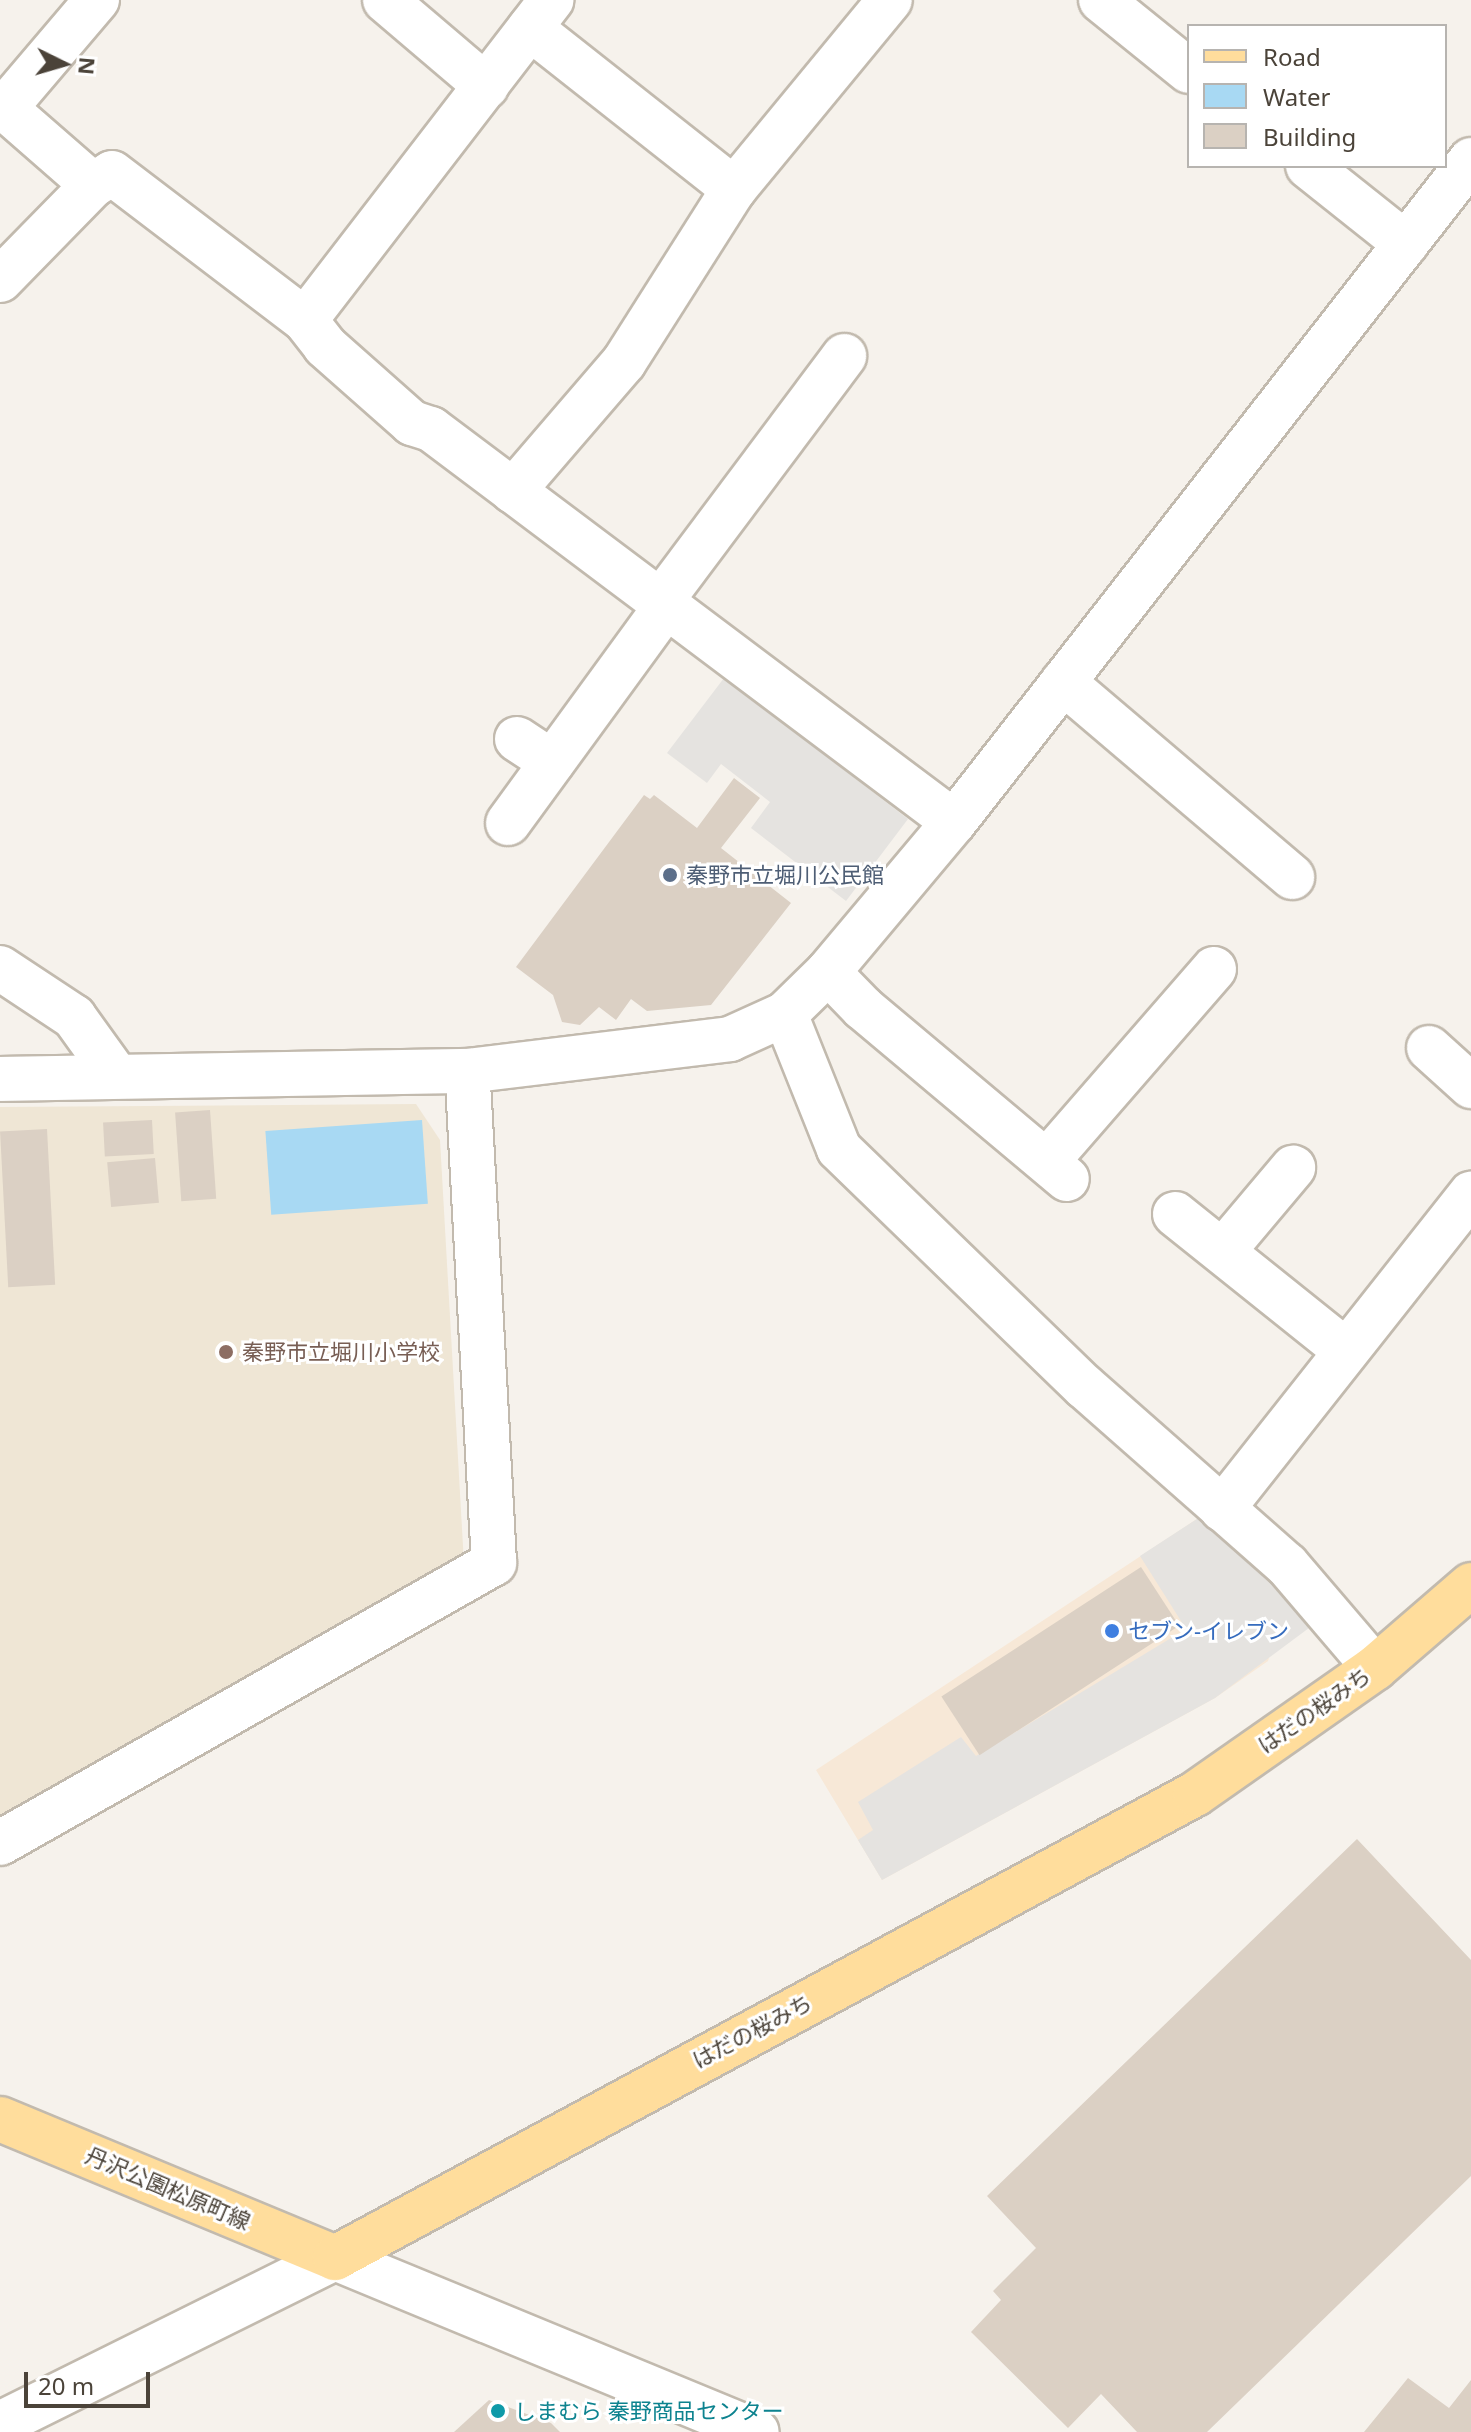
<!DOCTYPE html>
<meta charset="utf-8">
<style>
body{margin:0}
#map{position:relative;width:1471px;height:2432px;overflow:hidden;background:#f6f2ec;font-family:"Noto Sans","Noto Sans JP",sans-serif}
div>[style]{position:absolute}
.commercial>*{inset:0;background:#f7e8d7}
.education>*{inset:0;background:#efe6d5}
.parking>*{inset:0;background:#e5e3e0}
.water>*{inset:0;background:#a8d9f3;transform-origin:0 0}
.building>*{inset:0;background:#dbd0c4;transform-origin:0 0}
.roads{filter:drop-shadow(2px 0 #c2baae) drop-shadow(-2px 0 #c2baae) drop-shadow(0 2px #c2baae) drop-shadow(0 -2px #c2baae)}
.minor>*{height:44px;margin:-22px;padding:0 22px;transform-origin:22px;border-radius:22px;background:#fff}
.major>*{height:44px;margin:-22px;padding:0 22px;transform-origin:22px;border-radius:22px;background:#ffdd9c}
.dots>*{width:22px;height:22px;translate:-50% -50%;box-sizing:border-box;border:4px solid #fff;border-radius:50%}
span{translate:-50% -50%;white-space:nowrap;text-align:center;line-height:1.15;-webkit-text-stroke:6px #fff;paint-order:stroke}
.service-label{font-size:22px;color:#4e5e75}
.left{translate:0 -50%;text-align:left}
.education-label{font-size:22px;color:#785e54}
.shop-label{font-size:22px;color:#366cbe}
.street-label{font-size:22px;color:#4b4339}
.culture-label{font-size:22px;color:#0d838f}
.legend{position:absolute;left:1187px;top:24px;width:260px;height:144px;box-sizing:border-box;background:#fff;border:2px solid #b7b4b0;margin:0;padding:10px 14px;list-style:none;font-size:24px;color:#4b4339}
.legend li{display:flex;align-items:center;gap:16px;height:40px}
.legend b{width:40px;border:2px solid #b7b4b0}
.north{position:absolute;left:24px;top:24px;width:80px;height:80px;-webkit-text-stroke:6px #fff;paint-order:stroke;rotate:95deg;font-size:22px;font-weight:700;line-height:32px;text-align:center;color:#4b4339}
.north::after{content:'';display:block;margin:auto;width:28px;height:36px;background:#4b4339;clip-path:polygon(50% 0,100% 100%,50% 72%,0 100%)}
.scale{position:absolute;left:24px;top:2372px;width:126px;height:36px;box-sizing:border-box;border:4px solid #4b4339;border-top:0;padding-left:10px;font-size:24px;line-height:28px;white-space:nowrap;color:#4b4339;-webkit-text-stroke:6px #fff;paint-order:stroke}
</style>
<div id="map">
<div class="commercial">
<i style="clip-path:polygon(1203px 1515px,1256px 1562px,1282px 1594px,1291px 1590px,1268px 1661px,1215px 1698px,882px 1880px,816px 1770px)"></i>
</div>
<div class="education">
<i style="clip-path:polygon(416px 1104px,440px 1140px,464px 1564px,0 1821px,0 1107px)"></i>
</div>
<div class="parking">
<i style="clip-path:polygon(724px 678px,908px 819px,846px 901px,751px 828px,770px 802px,721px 764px,707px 783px,667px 753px)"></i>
<i style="clip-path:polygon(1203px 1515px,1256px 1562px,1282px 1594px,1291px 1590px,1313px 1625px,1215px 1698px,882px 1880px,858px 1840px,873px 1830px,858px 1802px,961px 1737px,976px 1756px,1186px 1629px,1140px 1556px)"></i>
</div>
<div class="water">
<i style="left:422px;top:1120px;width:84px;height:157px;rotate:86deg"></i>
</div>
<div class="building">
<i style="clip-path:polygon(734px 778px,760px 798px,721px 848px,791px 903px,711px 1005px,647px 1011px,631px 999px,616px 1020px,599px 1007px,580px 1025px,562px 1022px,553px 995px,516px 967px,644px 795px,650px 799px,654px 795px,697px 828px)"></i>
<i style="left:210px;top:1110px;width:89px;height:35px;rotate:86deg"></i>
<i style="left:152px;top:1120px;width:34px;height:49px;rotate:87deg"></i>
<i style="left:47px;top:1129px;width:156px;height:47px;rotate:87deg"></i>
<i style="left:155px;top:1158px;width:45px;height:48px;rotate:85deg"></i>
<i style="left:1141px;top:1567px;width:70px;height:238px;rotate:57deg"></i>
<i style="clip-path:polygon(1357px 1839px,1471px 1960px,1471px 2176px,1207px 2432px,1137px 2432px,1101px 2394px,1068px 2428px,971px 2332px,1001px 2300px,993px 2291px,1036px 2248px,987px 2196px)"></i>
<i style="clip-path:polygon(1408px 2378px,1449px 2408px,1471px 2380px,1471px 2432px,1364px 2432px)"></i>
<i style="clip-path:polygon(489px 2400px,551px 2423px,560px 2432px,454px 2432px)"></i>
</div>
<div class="roads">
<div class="minor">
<i style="left:385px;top:0;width:133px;rotate:40.4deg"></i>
<i style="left:1101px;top:0;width:113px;rotate:38.9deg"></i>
<i style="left:530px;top:28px;width:260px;rotate:38.3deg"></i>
<i style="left:0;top:104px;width:123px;rotate:41.1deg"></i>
<i style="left:5px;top:108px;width:142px;rotate:-49.6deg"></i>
<i style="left:1308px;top:166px;width:125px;rotate:38.5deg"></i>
<i style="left:0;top:280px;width:133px;rotate:-45.6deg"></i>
<i style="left:93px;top:185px;width:22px;rotate:-32deg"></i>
<i style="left:112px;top:173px;width:243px;rotate:37.3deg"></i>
<i style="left:305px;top:320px;width:33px;rotate:52deg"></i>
<i style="left:325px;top:346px;width:116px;rotate:41.5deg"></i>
<i style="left:412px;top:423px;width:20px;rotate:18deg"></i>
<i style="left:431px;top:429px;width:654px;rotate:36.92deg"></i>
<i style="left:305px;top:320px;width:404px;rotate:-52.4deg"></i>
<i style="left:513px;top:491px;width:170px;rotate:-49.3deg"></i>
<i style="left:624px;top:362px;width:205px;rotate:-57.6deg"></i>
<i style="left:734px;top:189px;width:245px;rotate:-50.5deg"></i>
<i style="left:661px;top:601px;width:306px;rotate:-53.2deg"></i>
<i style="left:1063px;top:682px;width:301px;rotate:40.4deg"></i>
<i style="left:517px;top:739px;width:42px;rotate:33.3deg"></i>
<i style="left:508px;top:823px;width:270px;rotate:-53.9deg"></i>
<i style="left:0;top:968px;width:89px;rotate:33.5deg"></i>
<i style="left:74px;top:1017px;width:70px;rotate:54.3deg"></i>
<i style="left:828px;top:972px;width:50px;rotate:45.8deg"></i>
<i style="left:863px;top:1008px;width:266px;rotate:40deg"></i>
<i style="left:785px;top:1014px;width:145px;rotate:68.2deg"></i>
<i style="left:839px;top:1149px;width:342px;rotate:44.1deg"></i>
<i style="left:1085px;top:1387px;width:269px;rotate:41.4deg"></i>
<i style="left:1287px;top:1565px;width:135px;rotate:49.5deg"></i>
<i style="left:1429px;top:1048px;width:57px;rotate:42.1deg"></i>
<i style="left:0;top:1079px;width:467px;rotate:-1deg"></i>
<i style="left:467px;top:1071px;width:265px;rotate:-6.9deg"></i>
<i style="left:730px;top:1039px;width:60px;rotate:-24.4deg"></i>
<i style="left:785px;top:1014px;width:60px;rotate:-44.3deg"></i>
<i style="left:828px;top:972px;width:196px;rotate:-50deg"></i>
<i style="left:954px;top:822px;width:840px;rotate:-52.01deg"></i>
<i style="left:1048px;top:1160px;width:253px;rotate:-49deg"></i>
<i style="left:1175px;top:1214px;width:219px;rotate:38.7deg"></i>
<i style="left:1223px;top:1251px;width:109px;rotate:-49.9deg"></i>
<i style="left:1222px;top:1509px;width:402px;rotate:-51.7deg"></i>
<i style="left:0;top:1843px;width:568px;rotate:-29.54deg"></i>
<i style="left:494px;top:1563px;width:493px;rotate:-93.1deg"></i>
<i style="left:0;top:2424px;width:374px;rotate:-26.4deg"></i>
<i style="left:335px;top:2258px;width:456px;rotate:22.4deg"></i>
</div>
<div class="major">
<i style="left:0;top:2119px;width:363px;rotate:22.5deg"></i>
<i style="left:335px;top:2258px;width:977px;rotate:-28.35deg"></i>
<i style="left:1195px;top:1794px;width:220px;rotate:-35deg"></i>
<i style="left:1375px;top:1668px;width:127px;rotate:-40.8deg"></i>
</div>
</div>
<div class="dots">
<i style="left:670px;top:875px;background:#5c6f8a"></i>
<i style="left:226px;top:1352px;background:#8d6e63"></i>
<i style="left:1112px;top:1631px;background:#3f7fe0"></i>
<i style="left:498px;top:2411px;background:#0f9aa8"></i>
</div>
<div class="service-label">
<span class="left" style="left:686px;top:875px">秦野市立堀川公民館</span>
</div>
<div class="education-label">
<span class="left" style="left:242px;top:1352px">秦野市立堀川小学校</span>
</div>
<div class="shop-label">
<span class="left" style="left:1128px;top:1631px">セブン-イレブン</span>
</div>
<div class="street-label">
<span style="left:1314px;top:1710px;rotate:-35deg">はだの桜みち</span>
<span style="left:752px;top:2031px;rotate:-28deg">はだの桜みち</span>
<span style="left:168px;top:2188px;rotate:23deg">丹沢公園松原町線</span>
</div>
<div class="culture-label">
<span class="left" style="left:514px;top:2411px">しまむら 秦野商品センター</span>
</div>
<ul class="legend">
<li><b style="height:10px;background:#ffdd9c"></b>Road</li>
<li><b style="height:22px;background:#a8d9f3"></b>Water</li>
<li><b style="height:22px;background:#dbd0c4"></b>Building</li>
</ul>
<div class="north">N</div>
<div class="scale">20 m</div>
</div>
